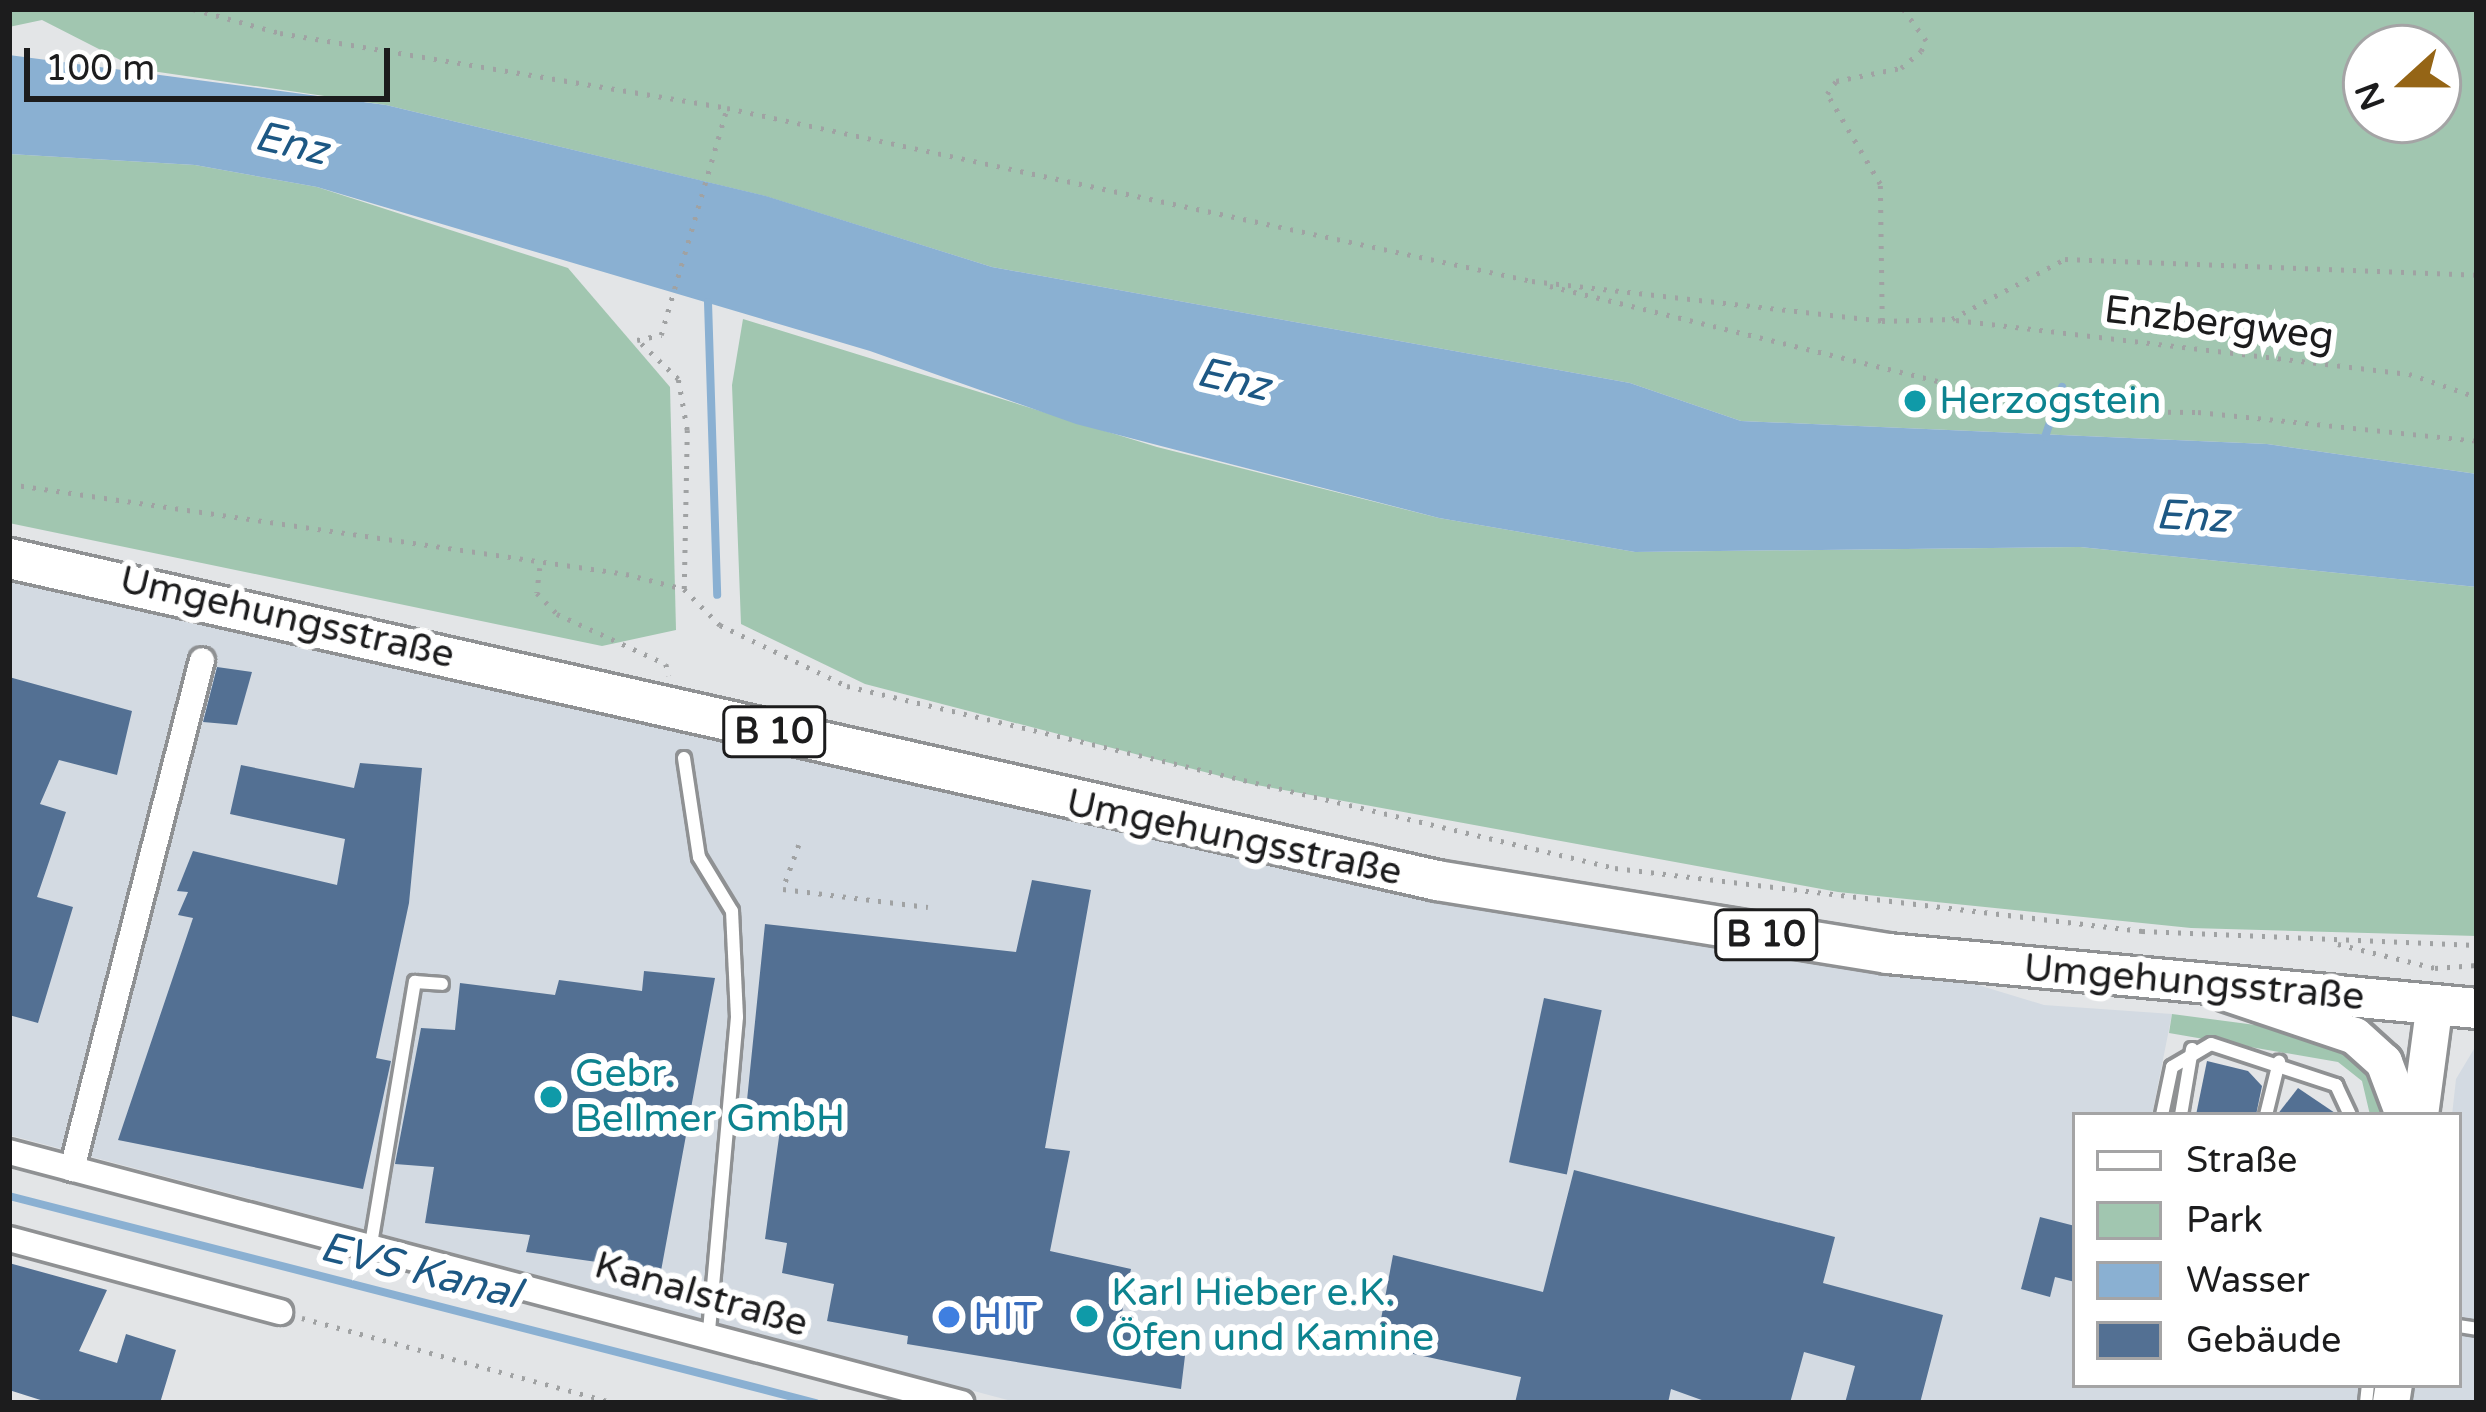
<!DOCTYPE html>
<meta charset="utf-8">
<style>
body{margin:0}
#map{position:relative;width:2486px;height:1412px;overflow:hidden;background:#e3e5e7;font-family:"Varela Round",sans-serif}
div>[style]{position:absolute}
.built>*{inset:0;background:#d3dae2}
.green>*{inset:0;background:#a1c6b0}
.water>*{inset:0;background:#8ab0d2}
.stream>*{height:8px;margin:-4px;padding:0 4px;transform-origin:4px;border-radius:4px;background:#8ab0d2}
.building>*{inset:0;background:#537093;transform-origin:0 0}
.path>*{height:4.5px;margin-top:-2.25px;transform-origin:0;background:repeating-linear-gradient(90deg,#a0a2a3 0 3px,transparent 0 12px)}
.roads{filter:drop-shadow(3px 0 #8f9193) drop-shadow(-3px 0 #8f9193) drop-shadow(0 3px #8f9193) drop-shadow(0 -3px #8f9193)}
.service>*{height:12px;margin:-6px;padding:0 6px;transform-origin:6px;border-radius:6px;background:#fff}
.minor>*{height:24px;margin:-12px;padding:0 12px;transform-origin:12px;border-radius:12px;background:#fff}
.secondary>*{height:36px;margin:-18px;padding:0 18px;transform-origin:18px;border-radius:18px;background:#fff}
.primary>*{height:39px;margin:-19.5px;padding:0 19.5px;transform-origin:19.5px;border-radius:19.5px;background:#fff}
.dots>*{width:33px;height:33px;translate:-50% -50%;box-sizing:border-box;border:6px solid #fff;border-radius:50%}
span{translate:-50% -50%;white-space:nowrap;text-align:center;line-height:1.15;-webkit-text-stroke:12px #fff;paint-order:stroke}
.shield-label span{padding:3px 9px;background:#fff;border:3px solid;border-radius:9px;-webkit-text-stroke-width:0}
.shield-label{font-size:36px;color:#1c1c1d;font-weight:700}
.street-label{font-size:39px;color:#1c1c1d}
.culture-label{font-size:39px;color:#0d838f}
.left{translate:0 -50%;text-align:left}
.shop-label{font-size:39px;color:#366cbe}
.water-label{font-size:42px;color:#1d5884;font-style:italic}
.frame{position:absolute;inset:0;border:12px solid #1c1c1d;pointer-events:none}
.legend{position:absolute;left:2072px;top:1112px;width:390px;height:276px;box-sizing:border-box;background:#fff;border:3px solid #a4a4a5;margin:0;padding:15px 21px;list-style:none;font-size:36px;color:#1c1c1d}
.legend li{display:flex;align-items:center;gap:24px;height:60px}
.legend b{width:60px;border:3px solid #a4a4a5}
.north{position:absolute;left:2342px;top:24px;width:120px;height:120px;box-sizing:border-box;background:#fff;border:3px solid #a4a4a5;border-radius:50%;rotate:249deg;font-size:33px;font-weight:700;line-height:48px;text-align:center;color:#1c1c1d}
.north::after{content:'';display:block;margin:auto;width:42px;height:54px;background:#956516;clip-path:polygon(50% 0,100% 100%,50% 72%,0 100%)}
.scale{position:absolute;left:24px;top:48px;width:366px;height:54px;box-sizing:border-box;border:6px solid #1c1c1d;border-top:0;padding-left:15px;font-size:36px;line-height:42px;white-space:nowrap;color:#1c1c1d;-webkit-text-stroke:9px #fff;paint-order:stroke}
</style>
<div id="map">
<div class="built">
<i style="clip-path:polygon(9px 577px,1291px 868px,1965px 981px,2044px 1005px,2172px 1014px,2152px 1115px,2075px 1115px,2075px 1385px,2459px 1385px,2452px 1115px,2456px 1079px,2477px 1044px,2477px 1403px,1019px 1403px,9px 1135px)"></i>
</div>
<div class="green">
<i style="clip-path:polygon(evenodd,9px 9px,2477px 9px,2477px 474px,2267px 444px,1741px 421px,1630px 383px,992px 267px,765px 196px,386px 105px,138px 69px,42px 20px,9px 27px,9px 9px,2366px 48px,2438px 48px,2438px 120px,2366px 120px,2366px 48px)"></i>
<i style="clip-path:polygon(9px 154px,195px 165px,317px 187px,568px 268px,670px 387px,676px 630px,602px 646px,9px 523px)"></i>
<i style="clip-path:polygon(743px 319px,1157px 447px,1439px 518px,1635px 552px,2080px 547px,2477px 587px,2477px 936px,2191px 928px,1838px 892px,1251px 784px,865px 684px,741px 624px,732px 385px)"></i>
<i style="clip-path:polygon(2172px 1014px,2316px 1033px,2370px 1064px,2389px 1115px,2370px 1115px,2362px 1081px,2338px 1062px,2169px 1033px)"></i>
</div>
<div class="water">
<i style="clip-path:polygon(9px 55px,386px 105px,766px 196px,992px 267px,1630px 383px,1741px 421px,2267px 444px,2477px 474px,2477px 587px,2080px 547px,1635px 552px,1439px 518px,1076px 424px,870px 351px,317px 187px,195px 165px,9px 154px)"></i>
</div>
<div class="stream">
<i style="left:708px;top:302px;width:293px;rotate:88.2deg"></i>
<i style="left:2045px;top:437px;width:53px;rotate:-71.2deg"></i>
<i style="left:9px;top:1196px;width:833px;rotate:14.39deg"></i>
</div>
<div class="building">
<i style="clip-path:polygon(217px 667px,252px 672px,237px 725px,203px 722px)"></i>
<i style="clip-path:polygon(9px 677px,132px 711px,117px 775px,59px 760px,40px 804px,66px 812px,37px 897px,73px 907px,38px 1023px,9px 1015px)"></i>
<i style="clip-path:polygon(360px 763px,422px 768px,409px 903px,376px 1058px,391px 1061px,363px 1189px,118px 1140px,193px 918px,178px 915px,188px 892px,177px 891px,193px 851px,337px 885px,345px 839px,230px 814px,241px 765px,354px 788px)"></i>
<i style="clip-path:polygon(1032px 880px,1091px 890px,1045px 1148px,1070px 1151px,1050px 1251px,1131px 1269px,1120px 1322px,1188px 1331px,1181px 1389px,907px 1344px,908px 1336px,827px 1321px,834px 1284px,782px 1273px,787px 1243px,765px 1239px,782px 1115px,746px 1110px,765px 924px,1016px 952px)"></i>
<i style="clip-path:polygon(644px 971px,715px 978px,661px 1271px,526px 1252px,530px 1235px,425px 1223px,434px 1167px,395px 1164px,421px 1028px,455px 1030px,460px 983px,555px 995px,559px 980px,642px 991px)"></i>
<i style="left:1544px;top:998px;width:59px;height:168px;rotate:12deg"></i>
<i style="clip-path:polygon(2207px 1061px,2248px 1071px,2262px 1086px,2256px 1115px,2196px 1115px)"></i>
<i style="clip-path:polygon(2298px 1088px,2338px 1115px,2277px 1115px)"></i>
<i style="clip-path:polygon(1574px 1170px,1835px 1237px,1823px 1283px,1943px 1315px,1920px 1403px,1845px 1403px,1855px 1366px,1804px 1352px,1790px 1403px,1710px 1403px,1671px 1389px,1668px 1403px,1515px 1403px,1521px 1377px,1376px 1346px,1393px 1255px,1543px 1292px)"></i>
<i style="clip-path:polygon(2040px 1217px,2075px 1226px,2075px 1282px,2055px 1277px,2050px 1297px,2021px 1289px)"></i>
<i style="clip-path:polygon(9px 1263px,107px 1290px,79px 1351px,117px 1363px,126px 1334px,176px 1350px,160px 1403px,50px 1403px,9px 1390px)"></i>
</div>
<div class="path">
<i style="left:193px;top:9px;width:90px;rotate:15.4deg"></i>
<i style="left:280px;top:33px;width:453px;rotate:9.5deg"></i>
<i style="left:727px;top:108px;width:823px;rotate:12.13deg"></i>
<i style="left:1532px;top:281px;width:352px;rotate:6.5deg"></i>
<i style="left:1882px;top:321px;width:70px;rotate:-1.6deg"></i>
<i style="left:1952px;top:319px;width:128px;rotate:-28deg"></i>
<i style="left:2065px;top:259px;width:412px;rotate:2.2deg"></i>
<i style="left:1550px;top:286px;width:525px;rotate:13.77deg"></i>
<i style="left:2060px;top:411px;width:138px;rotate:0.4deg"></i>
<i style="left:2198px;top:412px;width:281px;rotate:5.9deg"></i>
<i style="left:1956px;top:320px;width:456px;rotate:6.8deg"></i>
<i style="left:2409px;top:374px;width:72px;rotate:18.7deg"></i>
<i style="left:1882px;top:321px;width:137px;rotate:-90.8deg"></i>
<i style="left:1880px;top:184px;width:104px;rotate:-120.5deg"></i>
<i style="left:1827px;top:94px;width:16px;rotate:-55deg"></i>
<i style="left:1836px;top:81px;width:66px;rotate:-11.3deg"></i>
<i style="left:1901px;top:68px;width:26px;rotate:-40deg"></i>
<i style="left:1921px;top:51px;width:11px;rotate:-63deg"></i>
<i style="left:1926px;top:41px;width:39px;rotate:-126deg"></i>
<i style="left:9px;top:484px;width:624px;rotate:8.3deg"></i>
<i style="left:626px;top:574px;width:60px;rotate:14.5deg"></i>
<i style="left:684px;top:589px;width:51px;rotate:45deg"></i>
<i style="left:720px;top:625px;width:141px;rotate:25.7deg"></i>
<i style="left:847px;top:686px;width:789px;rotate:13.33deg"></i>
<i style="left:1615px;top:868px;width:531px;rotate:6.82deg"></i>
<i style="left:2142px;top:931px;width:335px;rotate:2.4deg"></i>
<i style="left:540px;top:568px;width:25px;rotate:97deg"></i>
<i style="left:537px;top:593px;width:29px;rotate:46deg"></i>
<i style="left:557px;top:614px;width:120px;rotate:24.6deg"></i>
<i style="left:666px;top:664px;width:12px;rotate:76deg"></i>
<i style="left:684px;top:589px;width:159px;rotate:-88.9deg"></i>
<i style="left:687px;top:430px;width:52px;rotate:-100deg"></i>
<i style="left:678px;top:379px;width:57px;rotate:-136.4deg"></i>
<i style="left:637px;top:340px;width:25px;rotate:-12deg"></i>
<i style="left:661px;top:335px;width:236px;rotate:-73.8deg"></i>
<i style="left:799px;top:845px;width:47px;rotate:110deg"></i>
<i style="left:783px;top:889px;width:146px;rotate:7.1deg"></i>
<i style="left:2338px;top:944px;width:100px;rotate:13.9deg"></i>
<i style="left:2435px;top:968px;width:42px;rotate:-4.1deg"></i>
<i style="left:302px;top:1318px;width:324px;rotate:15.2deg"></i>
</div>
<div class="roads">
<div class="service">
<i style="left:684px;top:758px;width:100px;rotate:81.4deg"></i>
<i style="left:699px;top:857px;width:63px;rotate:58.6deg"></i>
<i style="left:732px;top:911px;width:106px;rotate:87.3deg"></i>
<i style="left:737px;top:1017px;width:317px;rotate:95.1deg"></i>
<i style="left:2162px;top:1115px;width:49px;rotate:-78.2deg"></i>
<i style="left:2172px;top:1067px;width:45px;rotate:-30.5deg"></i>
<i style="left:2211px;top:1044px;width:132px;rotate:18.2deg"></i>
<i style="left:2336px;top:1085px;width:33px;rotate:65deg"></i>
<i style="left:2181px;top:1115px;width:67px;rotate:-80.5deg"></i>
<i style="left:2266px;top:1115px;width:55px;rotate:-76.2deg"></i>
<i style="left:371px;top:1244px;width:266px;rotate:-80.5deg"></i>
<i style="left:415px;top:982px;width:27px;rotate:4deg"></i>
<i style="left:2459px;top:1326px;width:18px;rotate:9deg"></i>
<i style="left:2366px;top:1403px;width:18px;rotate:-84deg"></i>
</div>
<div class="minor">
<i style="left:9px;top:1152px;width:985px;rotate:14.77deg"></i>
<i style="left:72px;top:1169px;width:525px;rotate:-75.67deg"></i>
<i style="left:9px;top:1239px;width:281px;rotate:15.1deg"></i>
</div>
<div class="secondary">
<i style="left:2227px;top:993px;width:135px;rotate:18.6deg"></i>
<i style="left:2355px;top:1036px;width:39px;rotate:42deg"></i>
<i style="left:2384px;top:1062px;width:57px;rotate:69.3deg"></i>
<i style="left:2420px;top:1115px;width:113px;rotate:-82.4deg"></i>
<i style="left:2391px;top:1403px;width:18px;rotate:-81deg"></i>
</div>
<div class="primary">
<i style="left:9px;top:558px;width:1464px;rotate:12.71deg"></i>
<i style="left:1437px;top:880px;width:456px;rotate:9.2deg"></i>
<i style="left:1887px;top:953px;width:593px;rotate:5.33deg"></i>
</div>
</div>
<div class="dots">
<i style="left:1915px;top:401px;background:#0f9aa8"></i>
<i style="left:551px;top:1097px;background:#0f9aa8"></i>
<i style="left:1087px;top:1316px;background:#0f9aa8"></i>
<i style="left:949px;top:1317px;background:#3f7fe0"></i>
</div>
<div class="shield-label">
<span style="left:774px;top:732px">B 10</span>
<span style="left:1766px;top:935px">B 10</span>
</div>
<div class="street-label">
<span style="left:2219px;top:324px;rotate:7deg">Enzbergweg</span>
<span style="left:287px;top:618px;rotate:13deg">Umgehungsstraße</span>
<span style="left:1234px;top:838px;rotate:12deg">Umgehungsstraße</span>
<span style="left:2194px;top:983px;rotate:5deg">Umgehungsstraße</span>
<span style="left:701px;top:1295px;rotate:16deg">Kanalstraße</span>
</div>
<div class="culture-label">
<span class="left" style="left:1939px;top:401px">Herzogstein</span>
<span class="left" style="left:575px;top:1097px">Gebr.<br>Bellmer GmbH</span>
<span class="left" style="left:1111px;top:1316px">Karl Hieber e.K.<br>Öfen und Kamine</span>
</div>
<div class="shop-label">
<span class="left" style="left:973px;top:1317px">HIT</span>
</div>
<div class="water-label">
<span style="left:291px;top:144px;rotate:13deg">Enz</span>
<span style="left:1233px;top:380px;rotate:13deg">Enz</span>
<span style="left:2192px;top:517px;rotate:3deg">Enz</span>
<span style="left:420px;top:1271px;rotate:14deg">EVS Kanal</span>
</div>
<div class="frame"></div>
<ul class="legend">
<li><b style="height:15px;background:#fff"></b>Straße</li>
<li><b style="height:33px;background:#a1c6b0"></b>Park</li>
<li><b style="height:33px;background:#8ab0d2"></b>Wasser</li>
<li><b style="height:33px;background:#537093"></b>Gebäude</li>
</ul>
<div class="north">N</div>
<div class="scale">100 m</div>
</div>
